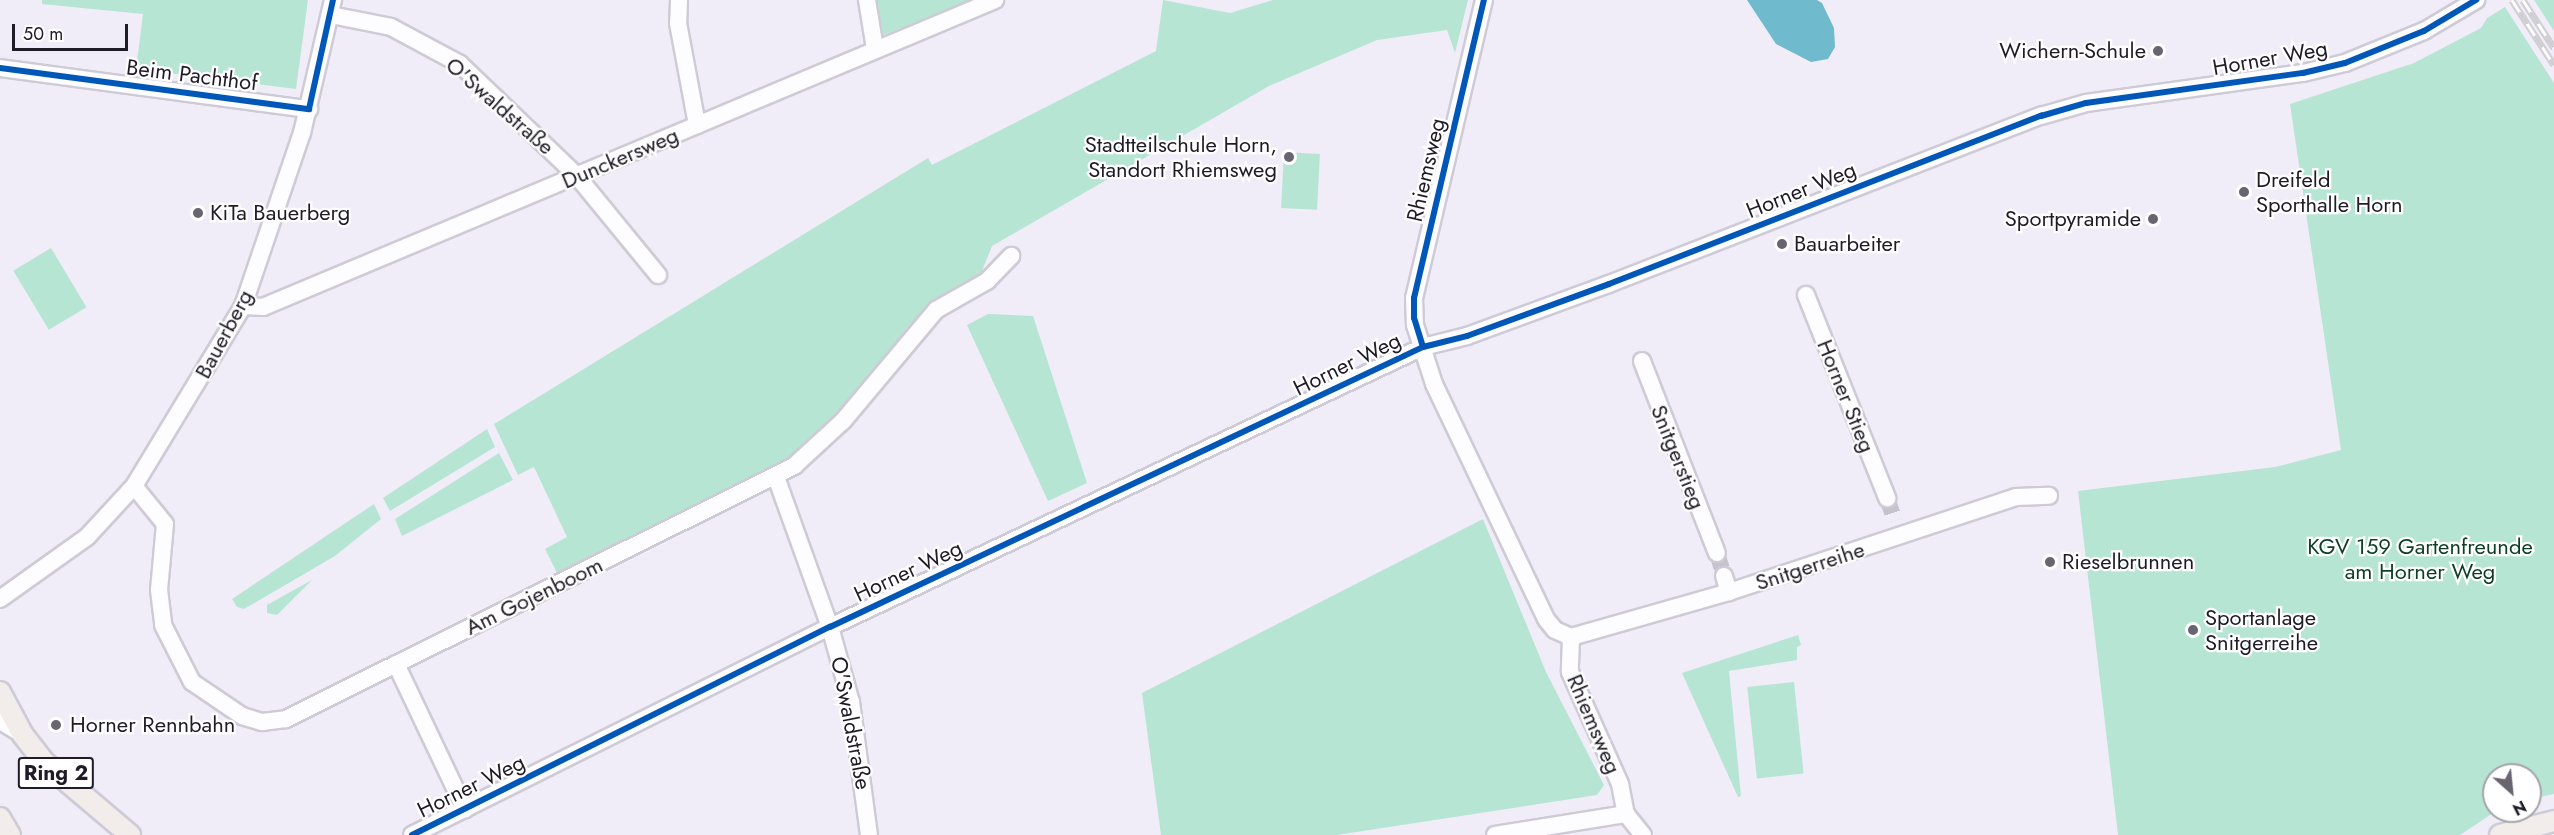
<!DOCTYPE html>
<meta charset="utf-8">
<style>
body{margin:0}
#map{position:relative;width:2554px;height:835px;overflow:hidden;background:#f0edf8;font-family:Jost,sans-serif}
div>[style]{position:absolute}
.green>*{inset:0;background:#b7e5d3;transform-origin:0 0}
.water>*{inset:0;background:#6fbacd}
.minor-tunnel>*{height:16px;margin-top:-8px;transform-origin:0;background:repeating-linear-gradient(90deg,#c6c3ce 0 16px,transparent 0 24px)}
.roads{filter:drop-shadow(2px 0 #cecbd6) drop-shadow(-2px 0 #cecbd6) drop-shadow(0 2px #cecbd6) drop-shadow(0 -2px #cecbd6)}
.minor>*{height:16px;margin:-8px;padding:0 8px;transform-origin:8px;border-radius:8px;background:#fdfcfe}
.major>*{height:20px;margin:-10px;padding:0 10px;transform-origin:10px;border-radius:10px;background:#f2eceb}
.rail>*{height:7px;margin-top:-3.5px;transform-origin:0;background:repeating-linear-gradient(90deg,#fff 0 14px,#cfced2 0 28px);box-sizing:border-box;border-block:2px solid #cfced2}
.cycleway>*{height:6px;margin:-3px;padding:0 3px;transform-origin:3px;border-radius:3px;background:#0057b8}
.dots>*{width:16px;height:16px;translate:-50% -50%;box-sizing:border-box;border:3px solid #fff;border-radius:50%}
span{translate:-50% -50%;white-space:nowrap;text-align:center;line-height:1.15;-webkit-text-stroke:4.5px #fff;paint-order:stroke}
.shield-label span{padding:2px 4px;background:#fff;border:2px solid;border-radius:4px;-webkit-text-stroke-width:0}
.shield-label{font-size:21px;color:#1f1b27;font-weight:700}
.poi-label{font-size:22px;color:#1f1b27}
.right{translate:-100% -50%;text-align:right}
.left{translate:0 -50%;text-align:left}
.street-label{font-size:22px;color:#1f1b27}
.park-label{font-size:22px;color:#0d3e2a}
.north{position:absolute;left:2482px;top:763px;width:60px;height:60px;box-sizing:border-box;background:#fff;border:2px solid #a5a4a9;border-radius:50%;rotate:153deg;font-size:16px;font-weight:700;line-height:24px;text-align:center;color:#1f1b27}
.north::after{content:'';display:block;margin:auto;width:21px;height:27px;background:#686470;clip-path:polygon(50% 0,100% 100%,50% 72%,0 100%)}
.scale{position:absolute;left:12px;top:24px;width:116px;height:27px;box-sizing:border-box;border:3px solid #1f1b27;border-top:0;padding-left:8px;font-size:18px;line-height:21px;white-space:nowrap;color:#1f1b27;-webkit-text-stroke:4px #fff;paint-order:stroke}
</style>
<div id="map">
<div class="green">
<i style="clip-path:polygon(42px 0,308px 0,296px 89px,136px 69px,143px 14px,42px 4px)"></i>
<i style="clip-path:polygon(870px 0,972px 0,876px 38px)"></i>
<i style="clip-path:polygon(1163px 0,1230px 13px,1273px 0,1468px 0,1455px 53px,1447px 30px,1377px 40px,1269px 86px,992px 246px,980px 276px,935px 303px,826px 427px,787px 460px,557px 573px,545px 549px,567px 537px,534px 467px,518px 475px,494px 424px,928px 158px,932px 165px,1156px 51px)"></i>
<i style="clip-path:polygon(2534px 0,2554px 0,2554px 31px)"></i>
<i style="clip-path:polygon(2505px 7px,2554px 83px,2554px 794px,2530px 799px,2530px 775px,2494px 775px,2496px 811px,2460px 835px,2118px 835px,2078px 491px,2275px 467px,2341px 450px,2290px 104px,2414px 63px,2481px 28px,2487px 18px)"></i>
<i style="left:1284px;top:152px;width:36px;height:56px;rotate:3deg"></i>
<i style="left:51px;top:248px;width:69px;height:44px;rotate:59deg"></i>
<i style="clip-path:polygon(988px 314px,1033px 316px,1087px 483px,1048px 501px,967px 325px)"></i>
<i style="clip-path:polygon(487px 429px,495px 447px,390px 511px,383px 498px)"></i>
<i style="clip-path:polygon(499px 453px,513px 480px,402px 536px,395px 519px)"></i>
<i style="clip-path:polygon(374px 504px,381px 519px,335px 556px,244px 609px,237px 607px,232px 599px,235px 597px)"></i>
<i style="clip-path:polygon(1483px 519px,1546px 672px,1604px 785px,1597px 795px,1337px 835px,1161px 835px,1142px 693px)"></i>
<i style="clip-path:polygon(312px 580px,277px 615px,267px 613px,267px 605px)"></i>
<i style="clip-path:polygon(1798px 635px,1801px 645px,1797px 647px,1797px 660px,1729px 671px,1741px 796px,1738px 797px,1682px 673px)"></i>
<i style="left:1794px;top:682px;width:92px;height:47px;rotate:84deg"></i>
</div>
<div class="water">
<i style="clip-path:polygon(1747px 0,1817px 0,1822px 3px,1834px 28px,1835px 47px,1828px 59px,1811px 62px,1776px 44px)"></i>
</div>
<div class="minor-tunnel">
<i style="left:1887px;top:498px;width:24px;rotate:71deg"></i>
<i style="left:1717px;top:553px;width:24px;rotate:73deg"></i>
</div>
<div class="roads">
<div class="minor">
<i style="left:679px;top:0;width:23px;rotate:92deg"></i>
<i style="left:678px;top:23px;width:104px;rotate:79.4deg"></i>
<i style="left:867px;top:0;width:50px;rotate:80.7deg"></i>
<i style="left:1484px;top:0;width:306px;rotate:103.2deg"></i>
<i style="left:1414px;top:298px;width:27px;rotate:88deg"></i>
<i style="left:1415px;top:325px;width:62px;rotate:72.1deg"></i>
<i style="left:1434px;top:384px;width:260px;rotate:64.5deg"></i>
<i style="left:1546px;top:619px;width:14px;rotate:51deg"></i>
<i style="left:1555px;top:630px;width:17px;rotate:24deg"></i>
<i style="left:1571px;top:637px;width:35px;rotate:92deg"></i>
<i style="left:1570px;top:672px;width:123px;rotate:65.9deg"></i>
<i style="left:1620px;top:784px;width:31px;rotate:79deg"></i>
<i style="left:1626px;top:814px;width:27px;rotate:51deg"></i>
<i style="left:331px;top:15px;width:61px;rotate:11.3deg"></i>
<i style="left:391px;top:27px;width:78px;rotate:28.2deg"></i>
<i style="left:460px;top:64px;width:162px;rotate:43.7deg"></i>
<i style="left:577px;top:176px;width:128px;rotate:50.7deg"></i>
<i style="left:0;top:68px;width:312px;rotate:7.6deg"></i>
<i style="left:1806px;top:295px;width:219px;rotate:68.2deg"></i>
<i style="left:243px;top:306px;width:20px;rotate:3deg"></i>
<i style="left:263px;top:307px;width:794px;rotate:-22.75deg"></i>
<i style="left:1642px;top:361px;width:206px;rotate:68.7deg"></i>
<i style="left:776px;top:477px;width:159px;rotate:70.2deg"></i>
<i style="left:830px;top:627px;width:78px;rotate:74.4deg"></i>
<i style="left:851px;top:702px;width:134px;rotate:82.3deg"></i>
<i style="left:134px;top:486px;width:49px;rotate:50.8deg"></i>
<i style="left:165px;top:524px;width:66px;rotate:95.2deg"></i>
<i style="left:159px;top:590px;width:35px;rotate:83deg"></i>
<i style="left:163px;top:625px;width:64px;rotate:63deg"></i>
<i style="left:192px;top:682px;width:60px;rotate:34.2deg"></i>
<i style="left:242px;top:716px;width:21px;rotate:17deg"></i>
<i style="left:262px;top:722px;width:24px;rotate:-7deg"></i>
<i style="left:286px;top:719px;width:568px;rotate:-26.47deg"></i>
<i style="left:794px;top:466px;width:67px;rotate:-42.6deg"></i>
<i style="left:843px;top:421px;width:145px;rotate:-50deg"></i>
<i style="left:936px;top:310px;width:59px;rotate:-29.6deg"></i>
<i style="left:987px;top:281px;width:35px;rotate:-46deg"></i>
<i style="left:1724px;top:576px;width:17px;rotate:73deg"></i>
<i style="left:0;top:599px;width:107px;rotate:-35.5deg"></i>
<i style="left:87px;top:537px;width:69px;rotate:-47.3deg"></i>
<i style="left:134px;top:486px;width:210px;rotate:-58.8deg"></i>
<i style="left:243px;top:306px;width:183px;rotate:-71.2deg"></i>
<i style="left:302px;top:133px;width:137px;rotate:-76.9deg"></i>
<i style="left:1571px;top:637px;width:164px;rotate:-15.9deg"></i>
<i style="left:1729px;top:592px;width:302px;rotate:-18.3deg"></i>
<i style="left:2016px;top:497px;width:33px;rotate:-2deg"></i>
<i style="left:396px;top:664px;width:161px;rotate:64.6deg"></i>
<i style="left:0;top:721px;width:27px;rotate:31deg"></i>
<i style="left:412px;top:835px;width:467px;rotate:-26.5deg"></i>
<i style="left:830px;top:627px;width:656px;rotate:-25.28deg"></i>
<i style="left:1423px;top:347px;width:45px;rotate:-14deg"></i>
<i style="left:1467px;top:336px;width:151px;rotate:-20.1deg"></i>
<i style="left:1609px;top:284px;width:464px;rotate:-21.3deg"></i>
<i style="left:2041px;top:116px;width:47px;rotate:-16.1deg"></i>
<i style="left:2086px;top:103px;width:219px;rotate:-7.9deg"></i>
<i style="left:2303px;top:73px;width:43px;rotate:-13.4deg"></i>
<i style="left:2345px;top:63px;width:85px;rotate:-22.1deg"></i>
<i style="left:2424px;top:31px;width:61px;rotate:-30.8deg"></i>
<i style="left:1495px;top:835px;width:133px;rotate:-9.1deg"></i>
</div>
<div class="major">
<i style="left:0;top:692px;width:49px;rotate:61.9deg"></i>
<i style="left:23px;top:735px;width:34px;rotate:52deg"></i>
<i style="left:44px;top:762px;width:113px;rotate:40.3deg"></i>
<i style="left:0;top:818px;width:20px;rotate:60deg"></i>
<i style="left:2500px;top:835px;width:56px;rotate:-14.5deg"></i>
</div>
</div>
<div class="rail">
<i style="left:2512px;top:0;width:77px;rotate:57.1deg"></i>
<i style="left:2523px;top:0;width:57px;rotate:57.1deg"></i>
</div>
<div class="cycleway">
<i style="left:0;top:68px;width:312px;rotate:7.6deg"></i>
<i style="left:309px;top:109px;width:112px;rotate:-77.6deg"></i>
<i style="left:1423px;top:347px;width:30px;rotate:-107deg"></i>
<i style="left:1414px;top:318px;width:20px;rotate:-90deg"></i>
<i style="left:1414px;top:298px;width:306px;rotate:-76.8deg"></i>
<i style="left:412px;top:835px;width:467px;rotate:-26.5deg"></i>
<i style="left:830px;top:627px;width:656px;rotate:-25.28deg"></i>
<i style="left:1423px;top:347px;width:45px;rotate:-14deg"></i>
<i style="left:1467px;top:336px;width:151px;rotate:-20.1deg"></i>
<i style="left:1609px;top:284px;width:464px;rotate:-21.3deg"></i>
<i style="left:2041px;top:116px;width:47px;rotate:-16.1deg"></i>
<i style="left:2086px;top:103px;width:219px;rotate:-7.9deg"></i>
<i style="left:2303px;top:73px;width:43px;rotate:-13.4deg"></i>
<i style="left:2345px;top:63px;width:85px;rotate:-22.1deg"></i>
<i style="left:2424px;top:31px;width:61px;rotate:-30.8deg"></i>
</div>
<div class="dots">
<i style="left:2158px;top:51px;background:#686470"></i>
<i style="left:1289px;top:157px;background:#686470"></i>
<i style="left:2244px;top:192px;background:#686470"></i>
<i style="left:198px;top:213px;background:#686470"></i>
<i style="left:2153px;top:219px;background:#686470"></i>
<i style="left:1782px;top:244px;background:#686470"></i>
<i style="left:2050px;top:562px;background:#686470"></i>
<i style="left:2193px;top:630px;background:#686470"></i>
<i style="left:56px;top:725px;background:#686470"></i>
</div>
<div class="shield-label">
<span style="left:56px;top:773px">Ring 2</span>
</div>
<div class="poi-label">
<span class="right" style="left:2146px;top:51px">Wichern-Schule</span>
<span class="right" style="left:1277px;top:157px">Stadtteilschule Horn,<br>Standort Rhiemsweg</span>
<span class="left" style="left:2256px;top:192px">Dreifeld<br>Sporthalle Horn</span>
<span class="left" style="left:210px;top:213px">KiTa Bauerberg</span>
<span class="right" style="left:2141px;top:219px">Sportpyramide</span>
<span class="left" style="left:1794px;top:244px">Bauarbeiter</span>
<span class="left" style="left:2062px;top:562px">Rieselbrunnen</span>
<span class="left" style="left:2205px;top:630px">Sportanlage<br>Snitgerreihe</span>
<span class="left" style="left:70px;top:725px">Horner Rennbahn</span>
</div>
<div class="street-label">
<span style="left:2270px;top:58px;rotate:-10deg">Horner Weg</span>
<span style="left:192px;top:75px;rotate:7deg">Beim Pachthof</span>
<span style="left:500px;top:106px;rotate:41deg">O'Swaldstraße</span>
<span style="left:620px;top:158px;rotate:-23deg">Dunckersweg</span>
<span style="left:1426px;top:170px;rotate:-77deg">Rhiemsweg</span>
<span style="left:1801px;top:190px;rotate:-22deg">Horner Weg</span>
<span style="left:224px;top:334px;rotate:-62deg">Bauerberg</span>
<span style="left:1347px;top:364px;rotate:-26deg">Horner Weg</span>
<span style="left:1846px;top:396px;rotate:68deg">Horner Stieg</span>
<span style="left:1678px;top:457px;rotate:68deg">Snitgerstieg</span>
<span style="left:1810px;top:566px;rotate:-18deg">Snitgerreihe</span>
<span style="left:908px;top:571px;rotate:-25deg">Horner Weg</span>
<span style="left:534px;top:596px;rotate:-26deg">Am Gojenboom</span>
<span style="left:851px;top:723px;rotate:79deg">O'Swaldstraße</span>
<span style="left:1594px;top:724px;rotate:67deg">Rhiemsweg</span>
<span style="left:471px;top:786px;rotate:-26deg">Horner Weg</span>
</div>
<div class="park-label">
<span style="left:2420px;top:559px">KGV 159 Gartenfreunde<br>am Horner Weg</span>
</div>
<div class="north">N</div>
<div class="scale">50 m</div>
</div>
